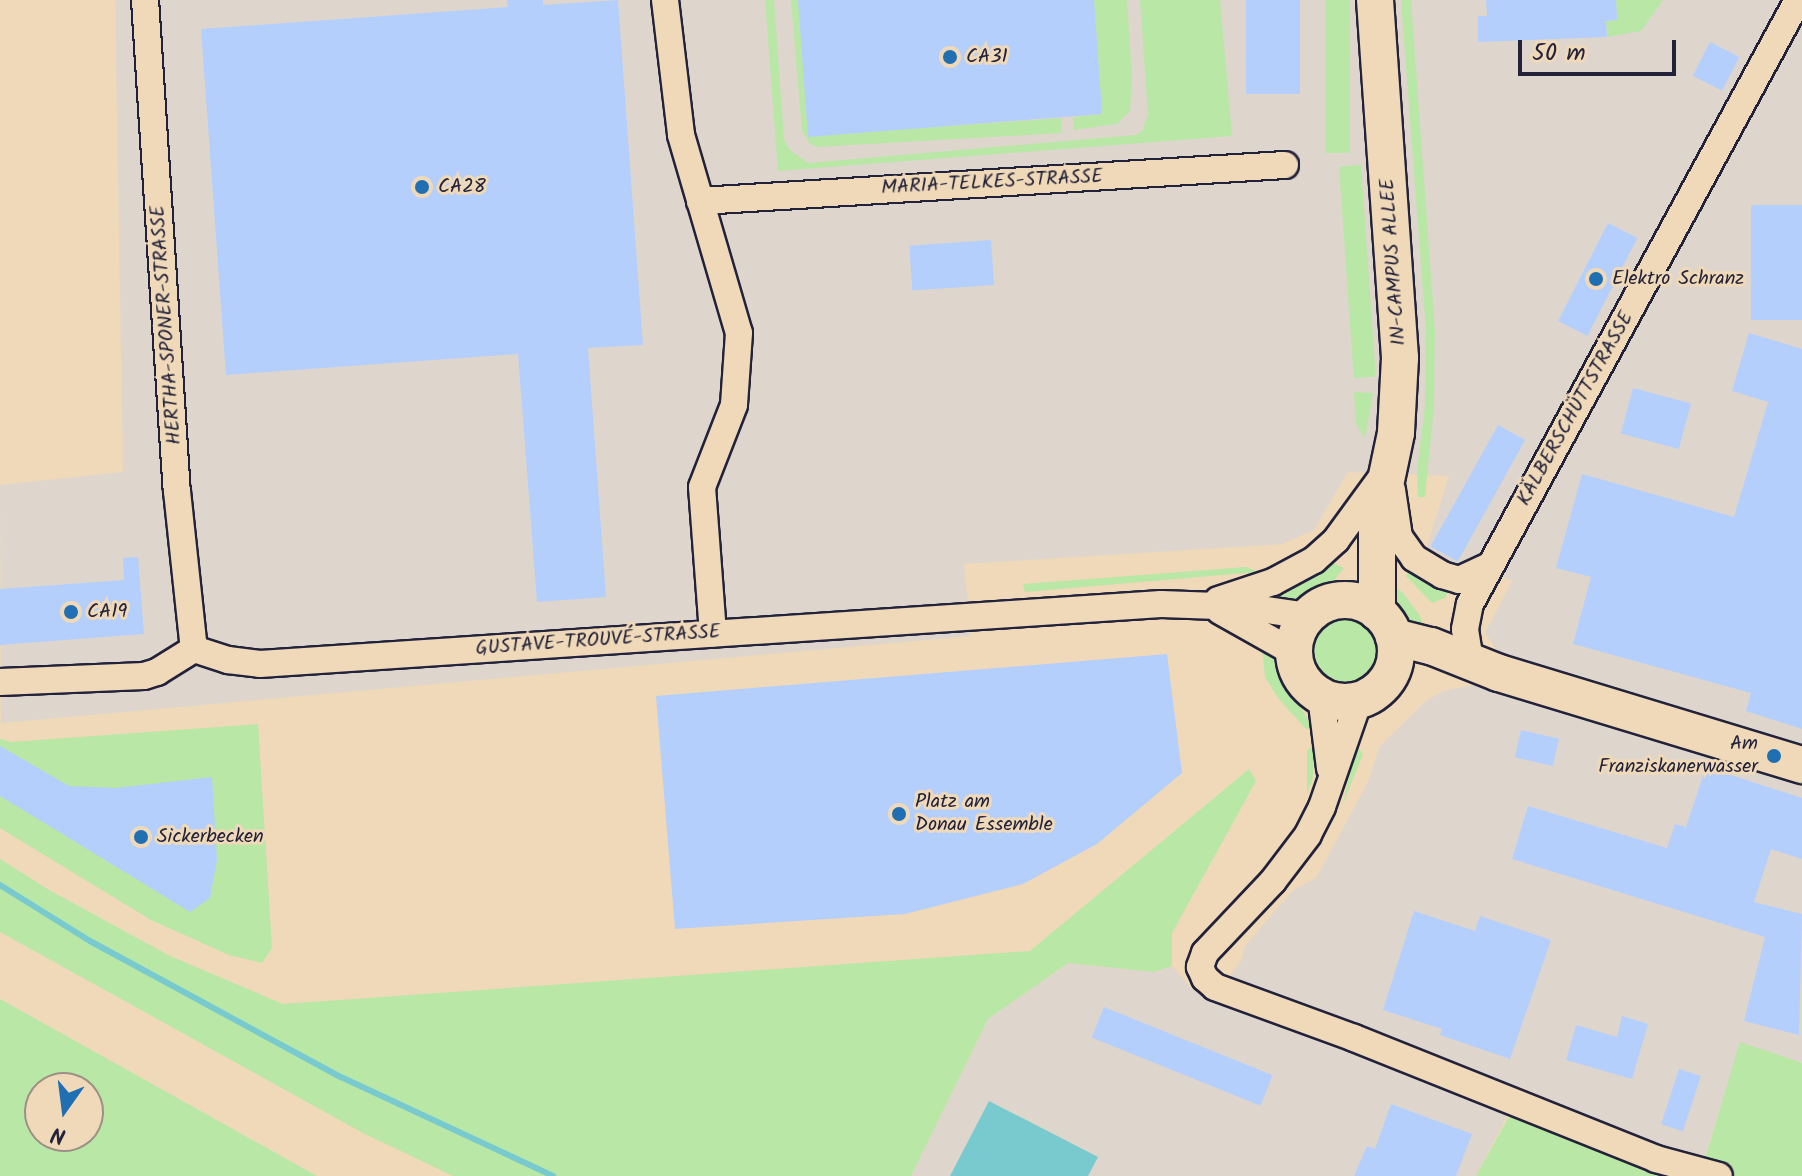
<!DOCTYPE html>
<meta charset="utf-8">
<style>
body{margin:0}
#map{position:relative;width:1802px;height:1176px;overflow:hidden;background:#efd9b8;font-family:Kalam,sans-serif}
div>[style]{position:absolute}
.built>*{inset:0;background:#ded6cd}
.green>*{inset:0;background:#b8e7a6;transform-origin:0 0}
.round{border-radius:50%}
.water>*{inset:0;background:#78cace}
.stream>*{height:6px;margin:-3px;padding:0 3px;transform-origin:3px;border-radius:3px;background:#78cace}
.building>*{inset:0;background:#b5cffd;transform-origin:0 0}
.roads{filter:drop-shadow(2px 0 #22223b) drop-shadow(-2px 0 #22223b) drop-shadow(0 2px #22223b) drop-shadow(0 -2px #22223b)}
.street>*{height:26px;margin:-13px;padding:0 13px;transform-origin:13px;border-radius:13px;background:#efd9b8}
.secondary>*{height:36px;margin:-18px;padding:0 18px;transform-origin:18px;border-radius:18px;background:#efd9b8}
.secondary>.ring{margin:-18px;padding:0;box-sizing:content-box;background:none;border:36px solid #efd9b8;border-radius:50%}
.dots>*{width:22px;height:22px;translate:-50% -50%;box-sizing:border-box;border:4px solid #efd9b8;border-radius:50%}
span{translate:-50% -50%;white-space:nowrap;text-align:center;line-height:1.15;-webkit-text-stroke:6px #efd9b8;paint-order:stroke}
.poi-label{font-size:20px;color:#22223b}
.left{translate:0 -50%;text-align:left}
.right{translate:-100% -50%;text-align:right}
.street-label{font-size:20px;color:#22223b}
.north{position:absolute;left:24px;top:1072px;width:80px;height:80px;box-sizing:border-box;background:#efd9b8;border:2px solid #9d9086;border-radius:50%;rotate:194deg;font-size:22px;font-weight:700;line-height:32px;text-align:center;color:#22223b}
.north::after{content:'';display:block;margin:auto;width:28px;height:36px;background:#1f6fb2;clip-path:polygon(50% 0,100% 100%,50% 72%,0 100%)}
.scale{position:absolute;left:1518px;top:40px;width:158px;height:36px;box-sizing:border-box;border:4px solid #22223b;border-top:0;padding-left:10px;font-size:24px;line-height:28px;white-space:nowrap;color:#22223b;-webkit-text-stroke:6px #efd9b8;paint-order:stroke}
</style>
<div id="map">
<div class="built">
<i style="clip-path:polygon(115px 0,1802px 0,1802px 1063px,1740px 1043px,1705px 1157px,1627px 1135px,1522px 1087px,1476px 1176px,911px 1176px,988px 1019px,1068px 963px,1154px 972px,1172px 966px,1192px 989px,1214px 995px,1240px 963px,1245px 946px,1292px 891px,1316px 878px,1369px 780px,1379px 747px,1426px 701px,1443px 691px,1474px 685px,1530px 699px,1485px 633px,1512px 581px,1475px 564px,1462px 569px,1426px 549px,1449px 476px,1348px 472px,1314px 530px,1282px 544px,964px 564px,971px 636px,1px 723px,0 485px,123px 472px)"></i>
</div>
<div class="green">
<i style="clip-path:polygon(765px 0,774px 0,784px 139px,790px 150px,808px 163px,1136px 135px,1143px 130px,1148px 114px,1140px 0,1220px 0,1232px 136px,778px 171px)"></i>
<i style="clip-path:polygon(791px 0,798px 0,809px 136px,1061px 118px,1062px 133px,817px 147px,810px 144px,802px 131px)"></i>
<i style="clip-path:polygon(1094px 0,1127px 0,1132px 77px,1130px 111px,1117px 124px,1074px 130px,1073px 117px,1102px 114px)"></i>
<i style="left:1325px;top:0;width:25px;height:153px"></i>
<i style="clip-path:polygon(1401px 0,1411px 0,1435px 331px,1434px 406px,1425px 497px,1418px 497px,1417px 471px,1425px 406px,1426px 331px)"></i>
<i style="clip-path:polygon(1616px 0,1663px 0,1641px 31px,1607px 37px,1606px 21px,1617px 20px)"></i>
<i style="left:1361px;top:165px;width:212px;height:22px;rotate:86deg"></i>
<i style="clip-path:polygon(1354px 392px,1373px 393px,1365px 438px,1356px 424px)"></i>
<i style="clip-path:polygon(1331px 562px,1344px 568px,1329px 586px,1305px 599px,1277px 600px,1279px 588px)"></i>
<i style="clip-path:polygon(1247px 567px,1257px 572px,1025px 592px,1023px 584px)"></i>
<i style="clip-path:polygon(1409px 571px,1448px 591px,1445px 598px,1432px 603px,1406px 576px)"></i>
<i style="clip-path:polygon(1388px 581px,1403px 593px,1420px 616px,1427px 635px,1413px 629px,1395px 609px)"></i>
<i class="round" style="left:1308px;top:614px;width:76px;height:76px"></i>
<i style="clip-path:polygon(1262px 645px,1278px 664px,1312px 728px,1306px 729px,1278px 698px,1265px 677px)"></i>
<i style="clip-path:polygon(258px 724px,272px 948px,262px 963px,229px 955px,151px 920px,0 828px,0 739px,11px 742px)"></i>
<i style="clip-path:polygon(1314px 743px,1313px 777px,1307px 794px,1307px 751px)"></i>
<i style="clip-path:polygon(1356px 746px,1363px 754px,1343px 804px)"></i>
<i style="clip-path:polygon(1249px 769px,1256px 781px,1172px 933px,1172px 966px,1154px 972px,1068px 963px,988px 1019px,911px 1176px,453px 1176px,363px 1133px,0 932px,0 859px,49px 890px,170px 956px,283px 1004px,1030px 951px)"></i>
<i style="clip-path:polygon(evenodd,0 999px,317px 1176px,0 1176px,0 999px,40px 1088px,88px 1088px,88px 1136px,40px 1136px,40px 1088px)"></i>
<i style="clip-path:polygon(1740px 1042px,1802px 1063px,1802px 1176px,1700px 1176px)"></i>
<i style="clip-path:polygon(1511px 1113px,1633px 1164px,1667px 1176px,1476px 1176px)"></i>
</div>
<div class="water">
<i style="clip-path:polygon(989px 1101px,1098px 1157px,1088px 1176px,950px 1176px)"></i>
</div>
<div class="stream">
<i style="left:0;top:885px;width:106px;rotate:31.9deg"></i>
<i style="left:90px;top:941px;width:285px;rotate:28.5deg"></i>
<i style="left:341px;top:1077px;width:234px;rotate:25deg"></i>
</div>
<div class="building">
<i style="clip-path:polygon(507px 0,543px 0,543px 5px,618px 0,643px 345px,588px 348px,606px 597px,537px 602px,518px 354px,226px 375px,201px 29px,508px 7px)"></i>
<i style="clip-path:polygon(798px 0,1094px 0,1102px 114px,808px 137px)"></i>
<i style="left:1246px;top:0;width:54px;height:94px"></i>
<i style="clip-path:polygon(1486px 0,1616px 0,1617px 20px,1606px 21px,1607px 37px,1478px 42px,1478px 16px,1487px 16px)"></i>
<i style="left:1710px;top:42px;width:33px;height:38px;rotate:27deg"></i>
<i style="left:1751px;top:205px;width:51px;height:115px"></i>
<i style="left:1608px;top:223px;width:33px;height:110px;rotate:27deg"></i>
<i style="left:991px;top:240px;width:45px;height:82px;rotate:86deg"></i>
<i style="clip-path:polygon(1749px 333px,1802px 349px,1802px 729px,1746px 711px,1751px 693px,1573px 644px,1591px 577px,1556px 568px,1582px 474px,1734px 517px,1768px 402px,1732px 391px)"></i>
<i style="left:1633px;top:388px;width:60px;height:47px;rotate:15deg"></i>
<i style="left:1498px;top:425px;width:31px;height:139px;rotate:29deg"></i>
<i style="clip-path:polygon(138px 557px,144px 634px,0 645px,0 589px,124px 580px,123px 558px)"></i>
<i style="clip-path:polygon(1167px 654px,1182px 773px,1097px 844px,1023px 884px,905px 914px,675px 929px,656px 696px)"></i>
<i style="left:1521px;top:730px;width:39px;height:28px;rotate:13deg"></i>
<i style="clip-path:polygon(0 746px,69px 786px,116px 788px,212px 777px,217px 860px,210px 898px,190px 912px,0 796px)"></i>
<i style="clip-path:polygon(1706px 767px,1802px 798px,1802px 859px,1771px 849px,1754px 902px,1802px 914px,1799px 1035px,1744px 1021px,1765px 937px,1512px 859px,1528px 806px,1667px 848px,1675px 824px,1686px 827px)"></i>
<i style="clip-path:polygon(1414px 911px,1475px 931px,1480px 916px,1551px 940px,1510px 1059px,1440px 1035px,1442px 1029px,1383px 1010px)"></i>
<i style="left:1104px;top:1007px;width:182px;height:33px;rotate:22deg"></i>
<i style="clip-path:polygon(1622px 1016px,1648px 1024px,1632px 1079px,1566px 1060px,1576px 1025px,1617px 1037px)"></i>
<i style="left:1679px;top:1069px;width:23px;height:58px;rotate:18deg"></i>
<i style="clip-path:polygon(1391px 1104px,1472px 1134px,1456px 1176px,1354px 1176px,1367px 1146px,1375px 1149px)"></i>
</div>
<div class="roads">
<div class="street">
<i style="left:145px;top:0;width:492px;rotate:86.3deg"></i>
<i style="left:177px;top:491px;width:159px;rotate:83.9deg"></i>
<i style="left:665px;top:0;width:136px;rotate:83.2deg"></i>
<i style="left:681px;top:135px;width:206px;rotate:73.7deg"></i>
<i style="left:739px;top:333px;width:72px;rotate:94deg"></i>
<i style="left:734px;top:405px;width:88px;rotate:111.3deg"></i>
<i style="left:702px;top:487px;width:147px;rotate:85.7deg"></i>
<i style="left:700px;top:201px;width:586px;rotate:-3.52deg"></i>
<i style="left:1392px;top:490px;width:48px;rotate:81.5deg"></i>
<i style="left:1399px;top:537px;width:26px;rotate:54deg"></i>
<i style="left:1414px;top:558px;width:33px;rotate:31deg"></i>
<i style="left:1442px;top:575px;width:18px;rotate:16deg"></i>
<i style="left:1459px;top:580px;width:35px;rotate:-25deg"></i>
<i style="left:1218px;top:600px;width:58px;rotate:-18.1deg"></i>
<i style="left:1273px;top:582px;width:47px;rotate:-28.2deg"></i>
<i style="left:1314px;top:560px;width:30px;rotate:-42deg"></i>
<i style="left:1336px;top:540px;width:78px;rotate:-53.9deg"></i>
<i style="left:1220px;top:611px;width:84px;rotate:29.3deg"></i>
<i style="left:1470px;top:661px;width:32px;rotate:-99deg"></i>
<i style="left:1465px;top:629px;width:25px;rotate:-79deg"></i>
<i style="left:1470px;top:604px;width:687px;rotate:-61.5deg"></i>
<i style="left:0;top:682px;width:144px;rotate:-2.4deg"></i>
<i style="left:144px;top:676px;width:14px;rotate:-17deg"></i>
<i style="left:157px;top:672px;width:44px;rotate:-31.9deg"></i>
<i style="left:194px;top:649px;width:36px;rotate:18deg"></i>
<i style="left:228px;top:660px;width:32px;rotate:7deg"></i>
<i style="left:260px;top:664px;width:903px;rotate:-3.81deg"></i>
<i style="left:1161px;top:604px;width:85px;rotate:2deg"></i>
<i style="left:1246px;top:607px;width:63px;rotate:8.3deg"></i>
<i style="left:1321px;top:696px;width:73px;rotate:82.9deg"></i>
<i style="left:1359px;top:700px;width:113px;rotate:109.1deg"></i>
<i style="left:1322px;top:807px;width:31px;rotate:117deg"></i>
<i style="left:1308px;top:835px;width:58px;rotate:127.3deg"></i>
<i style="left:1273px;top:881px;width:99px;rotate:133.4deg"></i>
<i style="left:1205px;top:953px;width:15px;rotate:110deg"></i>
<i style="left:1200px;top:967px;width:12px;rotate:66deg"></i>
<i style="left:1205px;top:978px;width:13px;rotate:42deg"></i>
<i style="left:1215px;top:987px;width:148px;rotate:20.1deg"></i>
<i style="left:1354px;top:1038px;width:325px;rotate:21.8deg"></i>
<i style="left:1656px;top:1159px;width:65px;rotate:15.1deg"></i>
</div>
<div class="secondary">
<i style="left:1375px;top:0;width:359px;rotate:86deg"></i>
<i style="left:1400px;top:358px;width:75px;rotate:93.1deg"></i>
<i style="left:1396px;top:433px;width:92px;rotate:101.9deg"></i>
<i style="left:1377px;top:523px;width:89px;rotate:90deg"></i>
<i class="ring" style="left:1294px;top:600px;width:66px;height:66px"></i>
<i style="left:1394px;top:637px;width:38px;rotate:14deg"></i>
<i style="left:1431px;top:646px;width:73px;rotate:21.7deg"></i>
<i style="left:1499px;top:673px;width:317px;rotate:16.9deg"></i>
</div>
</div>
<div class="dots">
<i style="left:950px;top:57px;background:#1f6fb2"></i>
<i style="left:422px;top:187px;background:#1f6fb2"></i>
<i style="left:1596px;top:279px;background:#1f6fb2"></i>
<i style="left:71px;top:612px;background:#1f6fb2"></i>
<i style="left:1774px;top:756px;background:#1f6fb2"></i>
<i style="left:899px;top:814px;background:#1f6fb2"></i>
<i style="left:141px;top:837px;background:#1f6fb2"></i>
</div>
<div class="poi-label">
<span class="left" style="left:966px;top:57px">CA31</span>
<span class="left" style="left:438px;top:187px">CA28</span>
<span class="left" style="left:1612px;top:279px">Elektro Schranz</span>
<span class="left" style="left:87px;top:612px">CA19</span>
<span class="right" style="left:1758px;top:756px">Am<br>Franziskanerwasser</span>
<span class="left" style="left:915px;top:814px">Platz am<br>Donau Essemble</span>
<span class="left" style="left:157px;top:837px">Sickerbecken</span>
</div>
<div class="street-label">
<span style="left:992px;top:183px;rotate:-3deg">MARIA-TELKES-STRASSE</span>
<span style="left:1394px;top:262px;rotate:-94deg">IN-CAMPUS ALLEE</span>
<span style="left:167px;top:325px;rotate:-94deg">HERTHA-SPONER-STRASSE</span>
<span style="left:1576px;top:409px;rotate:-61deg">KÄLBERSCHÜTTSTRASSE</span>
<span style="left:598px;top:641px;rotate:-4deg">GUSTAVE-TROUVÉ-STRASSE</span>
</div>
<div class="north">N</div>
<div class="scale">50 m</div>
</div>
